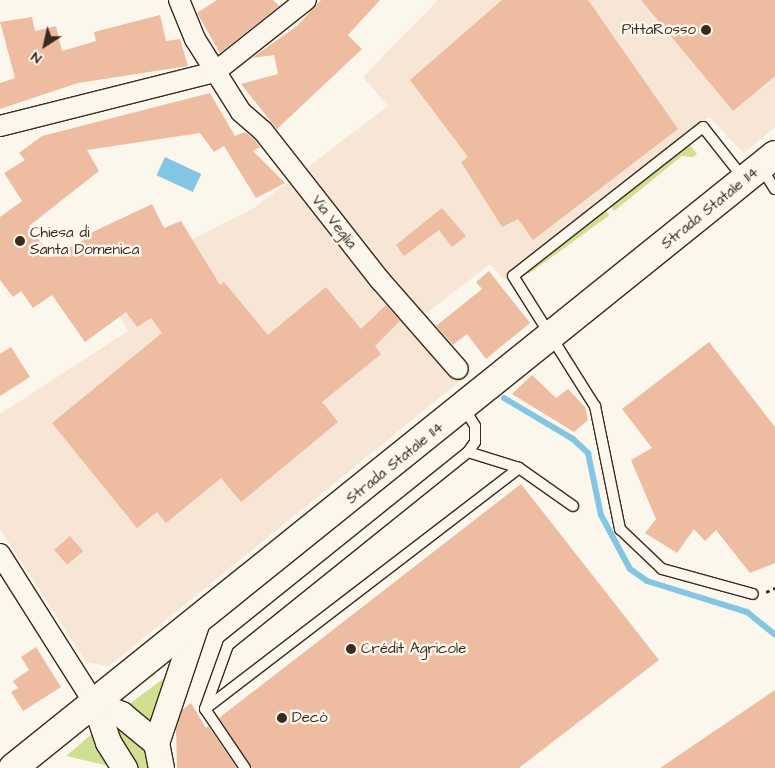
<!DOCTYPE html>
<meta charset="utf-8">
<style>
body{margin:0}
#map{position:relative;width:775px;height:768px;overflow:hidden;background:#fbf7ec;font-family:"Architects Daughter",sans-serif}
div>[style]{position:absolute}
.built>*{inset:0;background:#f7e5d5}
.green>*{inset:0;background:#d0df92;transform-origin:0 0}
.water>*{inset:0;background:#83c6e4;transform-origin:0 0}
.stream>*{height:6px;margin:-3px;padding:0 3px;transform-origin:3px;border-radius:3px;background:#83c6e4}
.building>*{inset:0;background:#eebca0;transform-origin:0 0}
.path>*{height:3px;margin-top:-1.5px;transform-origin:0;background:repeating-linear-gradient(90deg,#3b2a1e 0 4px,transparent 0 8px)}
.roads{filter:drop-shadow(1px 0 #3b2a1e) drop-shadow(-1px 0 #3b2a1e) drop-shadow(0 1px #3b2a1e) drop-shadow(0 -1px #3b2a1e)}
.service>*{height:10px;margin:-5px;padding:0 5px;transform-origin:5px;border-radius:5px;background:#fbf7ec}
.minor>*{height:20px;margin:-10px;padding:0 10px;transform-origin:10px;border-radius:10px;background:#fbf7ec}
.tertiary>*{height:25px;margin:-12.5px;padding:0 12.5px;transform-origin:12.5px;border-radius:12.5px;background:#fbf7ec}
.primary>*{height:28px;margin:-14px;padding:0 14px;transform-origin:14px;border-radius:14px;background:#fbf7ec}
.dots>*{width:14px;height:14px;translate:-50% -50%;box-sizing:border-box;border:2px solid #fbf7ec;border-radius:50%}
span{translate:-50% -50%;white-space:nowrap;text-align:center;line-height:1.15;-webkit-text-stroke:5px #fbf7ec;paint-order:stroke}
.poi-label{font-size:15px;color:#3b2a1e}
.right{translate:-100% -50%;text-align:right}
.left{translate:0 -50%;text-align:left}
.street-label{font-size:15px;color:#3b2a1e}
.north{position:absolute;left:20px;top:20px;width:50px;height:50px;-webkit-text-stroke:4px #fbf7ec;paint-order:stroke;rotate:215deg;font-size:14px;font-weight:700;line-height:20px;text-align:center;color:#3b2a1e}
.north::after{content:'';display:block;margin:auto;width:18px;height:22px;background:#3b2a1e;clip-path:polygon(50% 0,100% 100%,50% 72%,0 100%)}
</style>
<div id="map">
<div class="built">
<i style="clip-path:polygon(438px 0,775px 0,775px 127px,744px 153px,709px 117px,504px 280px,490px 264px,423px 316px,470px 373px,109px 666px,86px 662px,0 529px,0 414px,128px 331px,101px 286px,254px 208px,388px 106px,363px 77px)"></i>
</div>
<div class="green">
<i style="clip-path:polygon(687px 141px,697px 154px,693px 157px,682px 156px,614px 211px,609px 204px)"></i>
<i style="left:604px;top:208px;width:9px;height:100px;rotate:54deg"></i>
<i style="clip-path:polygon(163px 679px,165px 681px,154px 727px,128px 705px)"></i>
<i style="clip-path:polygon(115px 723px,142px 740px,153px 768px,138px 768px,119px 741px)"></i>
<i style="clip-path:polygon(93px 733px,109px 766px,66px 756px)"></i>
</div>
<div class="water">
<i style="left:165px;top:157px;width:40px;height:20px;rotate:25deg"></i>
</div>
<div class="stream">
<i style="left:504px;top:398px;width:80px;rotate:30.7deg"></i>
<i style="left:573px;top:439px;width:21px;rotate:43deg"></i>
<i style="left:588px;top:453px;width:63px;rotate:78.2deg"></i>
<i style="left:601px;top:515px;width:61px;rotate:61.8deg"></i>
<i style="left:630px;top:569px;width:21px;rotate:35deg"></i>
<i style="left:647px;top:581px;width:105px;rotate:17.2deg"></i>
<i style="left:747px;top:612px;width:36px;rotate:39deg"></i>
</div>
<div class="building">
<i style="clip-path:polygon(217px 0,273px 0,279px 6px,220px 53px,197px 13px)"></i>
<i style="clip-path:polygon(321px 0,380px 0,348px 35px,362px 49px,277px 129px,241px 84px,278px 74px,274px 55px,252px 58px,297px 26px)"></i>
<i style="clip-path:polygon(502px 0,588px 0,678px 129px,533px 240px,518px 219px,502px 227px,461px 162px,468px 157px,410px 80px)"></i>
<i style="clip-path:polygon(641px 0,775px 0,775px 76px,733px 111px)"></i>
<i style="clip-path:polygon(160px 15px,166px 41px,180px 39px,188px 66px,78px 83px,0 109px,0 83px,15px 78px,0 22px,32px 17px,35px 31px,56px 26px,62px 51px,96px 41px,94px 32px)"></i>
<i style="clip-path:polygon(210px 93px,235px 136px,245px 132px,254px 139px,260px 147px,253px 151px,285px 183px,256px 198px,224px 146px,214px 152px,200px 133px,87px 150px,99px 171px,29px 226px,51px 257px,84px 240px,82px 237px,152px 204px,164px 228px,181px 221px,220px 285px,224px 282px,268px 335px,326px 287px,361px 329px,386px 305px,400px 321px,375px 346px,381px 354px,322px 402px,338px 422px,241px 502px,221px 478px,166px 523px,157px 512px,137px 528px,52px 423px,162px 333px,151px 318px,137px 327px,126px 312px,85px 342px,52px 295px,33px 308px,21px 291px,13px 297px,0 280px,0 217px,22px 201px,4px 173px,25px 160px,19px 153px,42px 136px)"></i>
<i style="clip-path:polygon(442px 208px,466px 236px,452px 247px,439px 230px,404px 256px,396px 245px)"></i>
<i style="clip-path:polygon(489px 271px,530px 323px,486px 359px,467px 334px,453px 345px,436px 326px,482px 289px,476px 282px)"></i>
<i style="clip-path:polygon(709px 342px,775px 427px,775px 563px,750px 573px,716px 530px,705px 541px,694px 529px,677px 553px,645px 533px,656px 519px,631px 460px,652px 448px,622px 409px)"></i>
<i style="clip-path:polygon(11px 347px,30px 377px,0 396px,0 354px)"></i>
<i style="clip-path:polygon(532px 375px,556px 398px,568px 389px,585px 407px,588px 420px,574px 432px,512px 394px)"></i>
<i style="clip-path:polygon(521px 484px,659px 660px,519px 768px,252px 768px,219px 718px)"></i>
<i style="left:70px;top:536px;width:20px;height:21px;rotate:49deg"></i>
<i style="clip-path:polygon(36px 647px,61px 687px,23px 711px,11px 692px,18px 688px,13px 681px,29px 670px,21px 657px)"></i>
<i style="clip-path:polygon(775px 690px,775px 768px,660px 768px)"></i>
<i style="clip-path:polygon(191px 703px,206px 728px,208px 726px,237px 768px,177px 768px,176px 729px,182px 710px)"></i>
</div>
<div class="path">
<i style="left:766px;top:592px;width:10px;rotate:-24deg"></i>
</div>
<div class="roads">
<div class="service">
<i style="left:761px;top:167px;width:26px;rotate:58deg"></i>
<i style="left:744px;top:179px;width:66px;rotate:-128.3deg"></i>
<i style="left:703px;top:127px;width:241px;rotate:141.9deg"></i>
<i style="left:513px;top:276px;width:154px;rotate:57.8deg"></i>
<i style="left:595px;top:406px;width:126px;rotate:78.5deg"></i>
<i style="left:620px;top:529px;width:58px;rotate:43.6deg"></i>
<i style="left:662px;top:569px;width:94px;rotate:15.4deg"></i>
<i style="left:468px;top:452px;width:53px;rotate:17.4deg"></i>
<i style="left:205px;top:709px;width:396px;rotate:-37.5deg"></i>
<i style="left:519px;top:468px;width:66px;rotate:35.1deg"></i>
<i style="left:245px;top:768px;width:71px;rotate:-124.1deg"></i>
<i style="left:205px;top:709px;width:68px;rotate:-70.2deg"></i>
<i style="left:228px;top:645px;width:308px;rotate:-38.8deg"></i>
<i style="left:468px;top:452px;width:12px;rotate:-55deg"></i>
<i style="left:475px;top:442px;width:16px;rotate:-90deg"></i>
<i style="left:475px;top:426px;width:21px;rotate:-121deg"></i>
</div>
<div class="minor">
<i style="left:179px;top:0;width:42px;rotate:67.7deg"></i>
<i style="left:195px;top:39px;width:86px;rotate:57.8deg"></i>
<i style="left:241px;top:112px;width:29px;rotate:41deg"></i>
<i style="left:263px;top:131px;width:189px;rotate:51.9deg"></i>
<i style="left:380px;top:280px;width:118px;rotate:48.8deg"></i>
<i style="left:0;top:126px;width:222px;rotate:-14.1deg"></i>
<i style="left:215px;top:72px;width:116px;rotate:-38.4deg"></i>
<i style="left:0;top:554px;width:178px;rotate:57.7deg"></i>
</div>
<div class="tertiary">
<i style="left:95px;top:704px;width:28px;rotate:21deg"></i>
<i style="left:121px;top:714px;width:45px;rotate:39.6deg"></i>
<i style="left:95px;top:704px;width:40px;rotate:71.1deg"></i>
<i style="left:108px;top:742px;width:31px;rotate:58deg"></i>
<i style="left:161px;top:768px;width:25px;rotate:-101deg"></i>
<i style="left:156px;top:743px;width:126px;rotate:-71.4deg"></i>
</div>
<div class="primary">
<i style="left:13px;top:768px;width:978px;rotate:-38.82deg"></i>
</div>
</div>
<div class="dots">
<i style="left:706px;top:30px;background:#3b2a1e"></i>
<i style="left:20px;top:241px;background:#3b2a1e"></i>
<i style="left:351px;top:649px;background:#3b2a1e"></i>
<i style="left:282px;top:718px;background:#3b2a1e"></i>
</div>
<div class="poi-label">
<span class="right" style="left:696px;top:30px">PittaRosso</span>
<span class="left" style="left:30px;top:241px">Chiesa di<br>Santa Domenica</span>
<span class="left" style="left:361px;top:649px">Crédit Agricole</span>
<span class="left" style="left:292px;top:718px">Decò</span>
</div>
<div class="street-label">
<span style="left:710px;top:208px;rotate:-39deg">Strada Statale 114</span>
<span style="left:334px;top:222px;rotate:52deg">Via Veglia</span>
<span style="left:395px;top:463px;rotate:-39deg">Strada Statale 114</span>
</div>
<div class="north">N</div>
</div>
